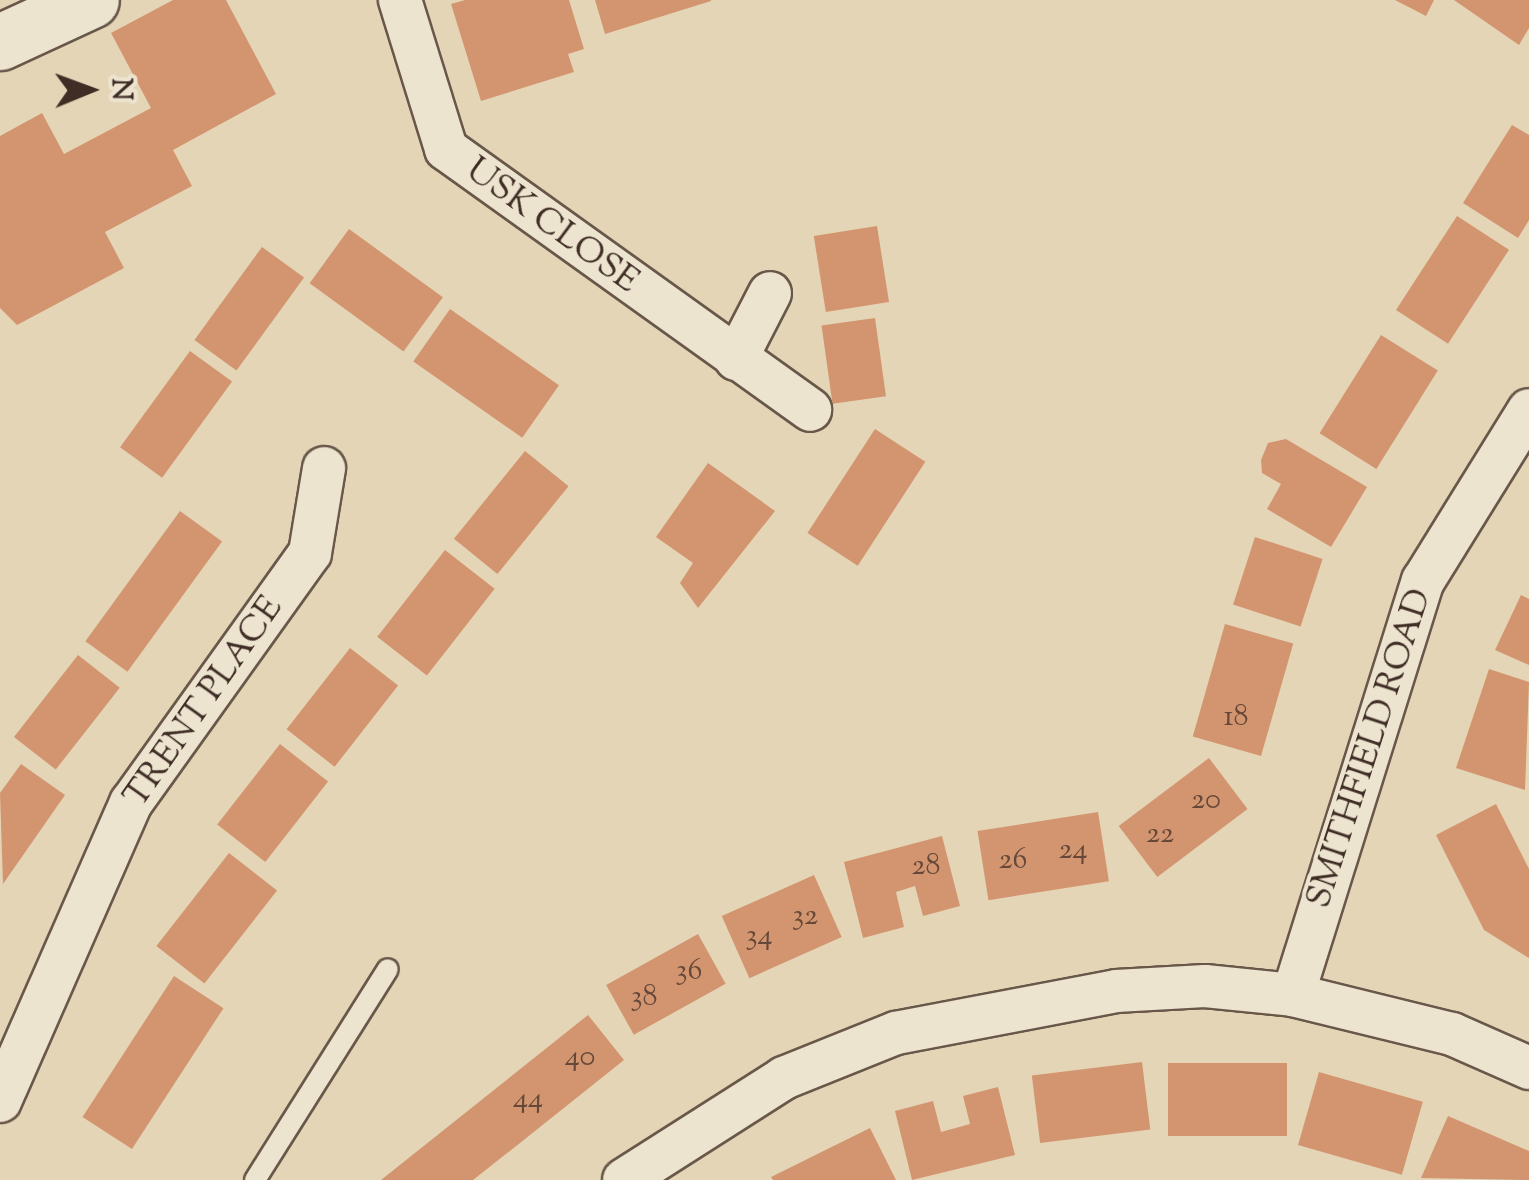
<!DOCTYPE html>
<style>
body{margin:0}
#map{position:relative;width:1529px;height:1180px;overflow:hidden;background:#e4d5b6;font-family:"Sorts Mill Goudy",serif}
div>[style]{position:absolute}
.building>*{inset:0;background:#d39570;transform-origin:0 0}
.roads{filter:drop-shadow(2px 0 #69584a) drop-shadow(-2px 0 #69584a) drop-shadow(0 2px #69584a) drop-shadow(0 -2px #69584a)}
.lane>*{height:20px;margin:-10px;padding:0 10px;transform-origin:10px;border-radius:10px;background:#ede4d0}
.street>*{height:42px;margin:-21px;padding:0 21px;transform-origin:21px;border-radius:21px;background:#ede4d0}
.secondary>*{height:55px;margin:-27.5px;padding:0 27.5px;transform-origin:27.5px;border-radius:27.5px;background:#ede4d0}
span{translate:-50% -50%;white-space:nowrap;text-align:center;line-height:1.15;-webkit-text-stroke:8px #ede4d0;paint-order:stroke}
.number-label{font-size:30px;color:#654838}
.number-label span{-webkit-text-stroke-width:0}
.street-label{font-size:35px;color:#402e26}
.north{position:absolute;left:40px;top:40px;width:100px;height:100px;-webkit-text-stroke:8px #ede4d0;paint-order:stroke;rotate:89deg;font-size:28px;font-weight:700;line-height:40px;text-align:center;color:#402e26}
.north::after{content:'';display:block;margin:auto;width:35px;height:45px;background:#402e26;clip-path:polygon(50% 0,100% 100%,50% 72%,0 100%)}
</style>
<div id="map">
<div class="building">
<i style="clip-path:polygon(173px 0,226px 0,276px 94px,173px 150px,192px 186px,105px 232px,124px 268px,17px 325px,0 308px,0 136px,42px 113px,64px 154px,151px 108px,111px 33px)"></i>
<i style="clip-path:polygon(465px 0,569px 0,584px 49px,568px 54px,574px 72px,481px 101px,451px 4px)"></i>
<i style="clip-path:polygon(595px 0,711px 0,711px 1px,605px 34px)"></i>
<i style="clip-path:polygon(1395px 0,1434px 0,1426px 16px)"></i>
<i style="clip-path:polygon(1454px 0,1529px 0,1529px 28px,1519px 45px)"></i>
<i style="clip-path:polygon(1512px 125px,1529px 135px,1529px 220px,1518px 238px,1463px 203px)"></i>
<i style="left:1457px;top:216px;width:62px;height:112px;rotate:33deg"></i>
<i style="left:877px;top:226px;width:77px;height:64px;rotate:81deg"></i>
<i style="left:349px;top:229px;width:116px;height:67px;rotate:36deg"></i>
<i style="left:262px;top:247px;width:52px;height:115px;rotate:36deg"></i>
<i style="left:450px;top:309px;width:133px;height:64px;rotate:35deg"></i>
<i style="left:875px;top:318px;width:79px;height:54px;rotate:82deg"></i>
<i style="left:1381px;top:335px;width:67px;height:116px;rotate:32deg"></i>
<i style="left:190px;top:351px;width:52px;height:119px;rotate:36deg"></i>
<i style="left:875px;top:429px;width:60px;height:124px;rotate:33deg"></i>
<i style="clip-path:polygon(1286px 439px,1367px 487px,1331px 547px,1267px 509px,1281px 484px,1262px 473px,1261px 460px,1268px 443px)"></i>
<i style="left:525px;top:451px;width:56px;height:113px;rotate:39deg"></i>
<i style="clip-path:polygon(708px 463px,775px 511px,698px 608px,680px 583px,693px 563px,656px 537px)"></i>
<i style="left:180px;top:511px;width:52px;height:161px;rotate:36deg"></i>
<i style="left:1255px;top:537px;width:71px;height:71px;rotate:18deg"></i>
<i style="left:445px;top:550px;width:63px;height:110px;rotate:38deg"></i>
<i style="clip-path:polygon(1521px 595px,1529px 599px,1529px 665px,1495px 650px)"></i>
<i style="left:1225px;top:624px;width:71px;height:117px;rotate:16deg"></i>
<i style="left:350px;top:648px;width:61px;height:103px;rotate:38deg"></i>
<i style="left:78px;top:655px;width:53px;height:104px;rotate:38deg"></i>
<i style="clip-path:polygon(1489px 669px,1529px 682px,1525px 790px,1456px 768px)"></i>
<i style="left:280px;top:744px;width:61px;height:102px;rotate:38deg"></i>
<i style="left:1209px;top:758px;width:64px;height:113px;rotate:53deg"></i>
<i style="clip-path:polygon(21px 764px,65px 795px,3px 884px,0 793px)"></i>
<i style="clip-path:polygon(1496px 804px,1529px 869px,1529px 958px,1484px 930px,1436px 835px)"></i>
<i style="left:1098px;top:812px;width:70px;height:122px;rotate:81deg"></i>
<i style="clip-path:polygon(942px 836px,960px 906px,923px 916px,915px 886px,896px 892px,904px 927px,863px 938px,844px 862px)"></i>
<i style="left:229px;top:853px;width:61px;height:118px;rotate:38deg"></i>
<i style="left:814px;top:875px;width:68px;height:101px;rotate:66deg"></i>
<i style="left:698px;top:934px;width:57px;height:105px;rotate:61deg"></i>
<i style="left:174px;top:976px;width:59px;height:168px;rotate:33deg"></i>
<i style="clip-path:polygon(588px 1015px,624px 1060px,520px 1143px,473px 1180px,381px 1180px)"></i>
<i style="left:1142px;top:1062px;width:68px;height:111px;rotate:83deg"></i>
<i style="left:1168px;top:1063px;width:119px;height:73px"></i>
<i style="left:1319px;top:1072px;width:108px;height:76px;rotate:16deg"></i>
<i style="clip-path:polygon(998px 1087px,1015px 1155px,912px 1180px,895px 1111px,933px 1101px,941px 1132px,970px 1124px,963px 1096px)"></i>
<i style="clip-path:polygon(1448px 1116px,1529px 1151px,1529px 1180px,1421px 1178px)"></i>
<i style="clip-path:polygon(870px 1128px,896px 1180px,773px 1180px,771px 1177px)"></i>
</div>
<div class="roads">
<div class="lane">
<i style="left:255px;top:1180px;width:249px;rotate:-57.8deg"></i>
</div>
<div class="street">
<i style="left:400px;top:0;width:156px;rotate:72.8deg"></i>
<i style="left:446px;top:149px;width:448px;rotate:35.6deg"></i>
<i style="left:736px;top:359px;width:74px;rotate:-62.7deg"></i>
<i style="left:1293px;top:995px;width:434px;rotate:-72.6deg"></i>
<i style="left:1423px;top:581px;width:201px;rotate:-58.2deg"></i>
<i style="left:0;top:1101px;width:326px;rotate:-66.3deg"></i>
<i style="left:131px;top:803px;width:307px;rotate:-54.4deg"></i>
<i style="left:310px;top:553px;width:86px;rotate:-80.6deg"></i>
<i style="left:624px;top:1180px;width:190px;rotate:-32.5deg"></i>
<i style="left:784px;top:1078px;width:121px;rotate:-21.9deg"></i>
<i style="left:896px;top:1033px;width:224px;rotate:-10.8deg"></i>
<i style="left:1116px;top:991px;width:89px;rotate:-3.2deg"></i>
<i style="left:1205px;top:986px;width:88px;rotate:5.8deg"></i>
<i style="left:1293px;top:995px;width:164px;rotate:13.8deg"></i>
<i style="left:1452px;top:1034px;width:84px;rotate:23.8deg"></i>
</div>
<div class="secondary">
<i style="left:0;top:42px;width:100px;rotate:-24.8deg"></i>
</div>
</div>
<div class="number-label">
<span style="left:1236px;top:718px">18</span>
<span style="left:1206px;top:801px">20</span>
<span style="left:1160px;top:835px">22</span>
<span style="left:1073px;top:851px">24</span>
<span style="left:1013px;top:861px">26</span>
<span style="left:926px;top:867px">28</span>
<span style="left:805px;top:917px">32</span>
<span style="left:759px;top:937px">34</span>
<span style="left:689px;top:972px">36</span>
<span style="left:644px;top:998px">38</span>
<span style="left:580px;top:1058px">40</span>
<span style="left:528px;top:1100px">44</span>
</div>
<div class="street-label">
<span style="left:551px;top:227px;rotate:36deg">USK CLOSE</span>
<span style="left:205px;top:703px;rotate:-55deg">TRENT PLACE</span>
<span style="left:1371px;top:749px;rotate:-72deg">SMITHFIELD ROAD</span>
</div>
<div class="north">N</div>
</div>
